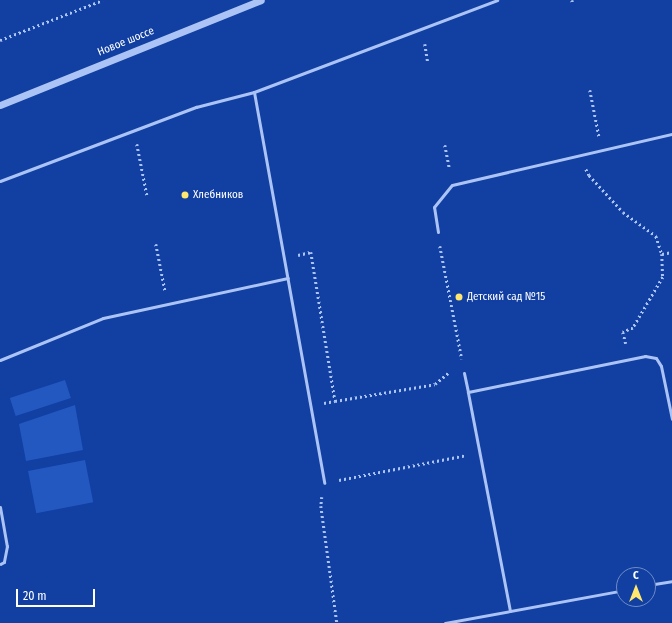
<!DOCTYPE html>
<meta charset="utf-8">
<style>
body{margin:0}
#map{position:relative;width:672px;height:623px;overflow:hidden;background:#113fa2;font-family:"Fira Sans Condensed",sans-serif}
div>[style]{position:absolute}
.green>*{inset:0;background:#2458c1;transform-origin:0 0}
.path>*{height:2.5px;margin-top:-1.25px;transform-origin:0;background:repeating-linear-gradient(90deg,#abc4f5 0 2px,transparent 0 5px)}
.service>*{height:3px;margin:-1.5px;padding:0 1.5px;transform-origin:1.5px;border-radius:1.5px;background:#abc4f5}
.tertiary>*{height:7px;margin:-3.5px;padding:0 3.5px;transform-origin:3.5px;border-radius:3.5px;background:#abc4f5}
.dots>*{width:11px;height:11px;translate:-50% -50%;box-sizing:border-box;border:2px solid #113fa2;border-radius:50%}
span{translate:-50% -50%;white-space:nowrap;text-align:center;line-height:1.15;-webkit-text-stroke:3px #113fa2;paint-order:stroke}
.street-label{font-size:11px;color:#fff}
.poi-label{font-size:11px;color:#fff}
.left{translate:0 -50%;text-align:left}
.north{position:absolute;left:616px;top:567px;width:40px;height:40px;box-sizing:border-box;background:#113fa2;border:1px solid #708cc7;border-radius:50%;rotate:0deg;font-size:11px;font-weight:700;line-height:16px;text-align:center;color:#fff}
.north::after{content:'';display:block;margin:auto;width:14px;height:18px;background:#ffe770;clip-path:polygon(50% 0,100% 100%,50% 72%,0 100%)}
.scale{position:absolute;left:16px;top:589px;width:79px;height:18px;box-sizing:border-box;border:2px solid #fff;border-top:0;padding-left:5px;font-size:12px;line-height:14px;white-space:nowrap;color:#fff;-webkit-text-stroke:3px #113fa2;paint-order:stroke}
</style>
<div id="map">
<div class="green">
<i style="left:65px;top:380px;width:19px;height:58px;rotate:72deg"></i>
<i style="clip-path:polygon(75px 405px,83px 450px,26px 461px,19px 424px)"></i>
<i style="left:85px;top:460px;width:43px;height:58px;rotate:79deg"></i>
</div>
<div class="path">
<i style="left:572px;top:0;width:4px;rotate:76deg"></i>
<i style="left:0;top:40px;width:110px;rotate:-21.2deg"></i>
<i style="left:425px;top:44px;width:19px;rotate:81deg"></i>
<i style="left:590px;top:90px;width:47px;rotate:78.9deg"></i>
<i style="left:137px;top:144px;width:52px;rotate:78.9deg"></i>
<i style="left:445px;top:145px;width:25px;rotate:79deg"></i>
<i style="left:586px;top:169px;width:7px;rotate:63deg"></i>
<i style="left:589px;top:175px;width:50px;rotate:47.4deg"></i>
<i style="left:623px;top:212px;width:41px;rotate:36deg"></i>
<i style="left:656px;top:236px;width:19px;rotate:72deg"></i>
<i style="left:662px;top:254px;width:23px;rotate:88deg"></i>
<i style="left:663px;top:277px;width:59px;rotate:120.5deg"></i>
<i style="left:633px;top:328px;width:11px;rotate:158deg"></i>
<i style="left:623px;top:332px;width:12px;rotate:76deg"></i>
<i style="left:156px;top:244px;width:47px;rotate:78.9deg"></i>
<i style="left:440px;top:246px;width:115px;rotate:79deg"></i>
<i style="left:662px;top:254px;width:10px;rotate:-11deg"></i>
<i style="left:298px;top:255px;width:13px;rotate:-13deg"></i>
<i style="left:311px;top:252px;width:151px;rotate:80.8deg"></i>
<i style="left:335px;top:401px;width:101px;rotate:-9.6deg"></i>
<i style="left:435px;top:384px;width:17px;rotate:-40deg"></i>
<i style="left:324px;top:403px;width:11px;rotate:-10deg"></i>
<i style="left:339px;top:480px;width:129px;rotate:-11.1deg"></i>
<i style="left:322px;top:497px;width:9px;rotate:96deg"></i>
<i style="left:321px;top:506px;width:118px;rotate:82.2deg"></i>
</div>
<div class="service">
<i style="left:254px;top:92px;width:397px;rotate:79.8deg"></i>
<i style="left:0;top:181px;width:210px;rotate:-20.7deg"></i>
<i style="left:196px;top:107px;width:60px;rotate:-14.5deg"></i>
<i style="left:254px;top:92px;width:260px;rotate:-20.7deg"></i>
<i style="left:438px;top:232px;width:25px;rotate:-99deg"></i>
<i style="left:434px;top:207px;width:28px;rotate:-51deg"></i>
<i style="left:452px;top:185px;width:226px;rotate:-13.1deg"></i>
<i style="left:0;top:360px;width:111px;rotate:-22.2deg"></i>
<i style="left:103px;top:318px;width:189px;rotate:-12.2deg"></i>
<i style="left:464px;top:373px;width:19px;rotate:78deg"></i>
<i style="left:0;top:507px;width:40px;rotate:80deg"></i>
<i style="left:7px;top:546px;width:16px;rotate:101deg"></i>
<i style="left:4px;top:562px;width:4px;rotate:153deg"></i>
<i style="left:648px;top:585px;width:24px;rotate:-9deg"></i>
<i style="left:510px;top:611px;width:223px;rotate:-100.9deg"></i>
<i style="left:468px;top:392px;width:181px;rotate:-11.5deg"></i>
<i style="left:645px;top:356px;width:11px;rotate:10deg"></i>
<i style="left:656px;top:358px;width:9px;rotate:58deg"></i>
<i style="left:661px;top:366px;width:54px;rotate:78.3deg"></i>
<i style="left:445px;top:623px;width:182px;rotate:-10.4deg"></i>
</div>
<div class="tertiary">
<i style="left:0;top:105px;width:281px;rotate:-21.9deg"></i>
</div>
<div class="dots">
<i style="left:185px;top:195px;background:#ffe770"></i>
<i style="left:459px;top:297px;background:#ffe770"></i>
</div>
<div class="street-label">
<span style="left:126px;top:42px;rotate:-22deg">Новое шоссе</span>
</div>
<div class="poi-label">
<span class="left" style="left:193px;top:195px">Хлебников</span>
<span class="left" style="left:467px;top:297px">Детский сад №15</span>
</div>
<div class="north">С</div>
<div class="scale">20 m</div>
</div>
